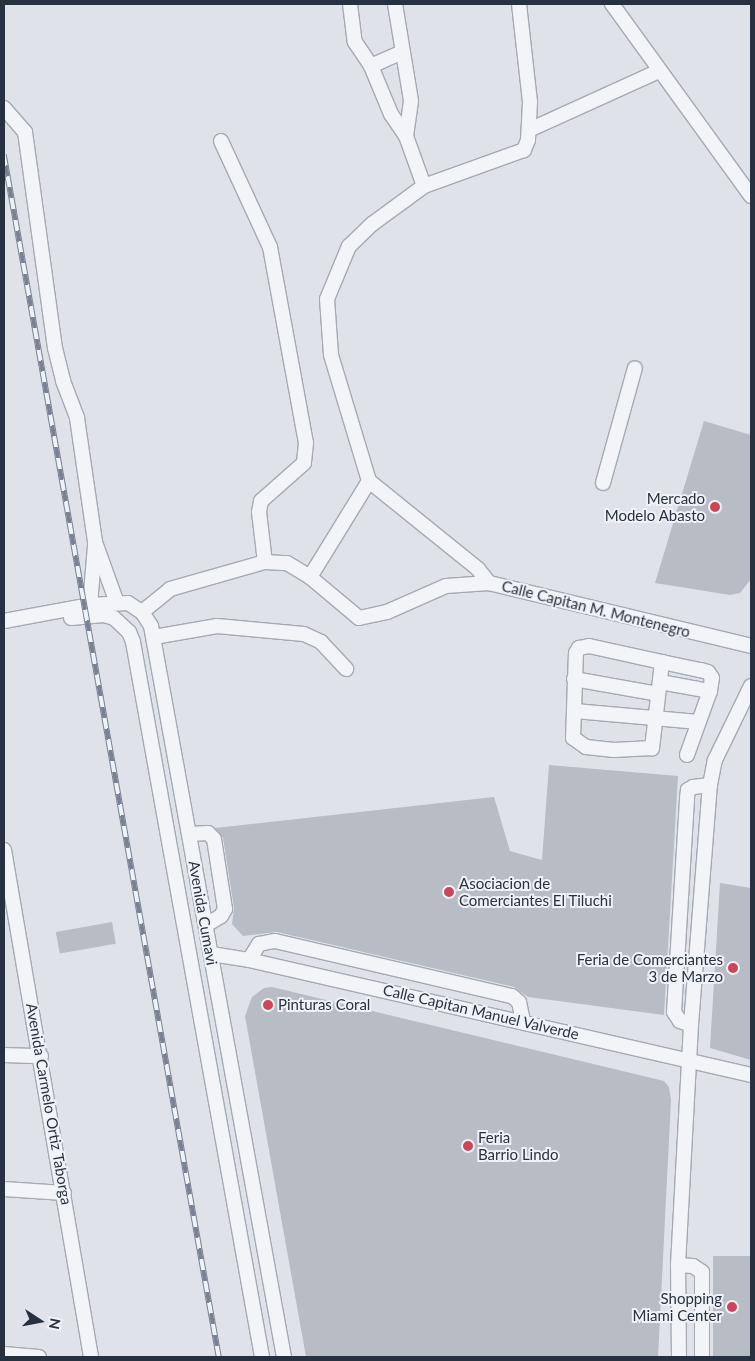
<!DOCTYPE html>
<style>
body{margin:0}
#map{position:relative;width:755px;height:1361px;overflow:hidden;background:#dfe3e9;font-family:Lato,sans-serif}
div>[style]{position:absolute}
.building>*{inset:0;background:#b7bcc5;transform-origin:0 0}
.roads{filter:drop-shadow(1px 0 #a4aab3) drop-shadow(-1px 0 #a4aab3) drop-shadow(0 1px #a4aab3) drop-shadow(0 -1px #a4aab3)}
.minor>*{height:14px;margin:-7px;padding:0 7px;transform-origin:7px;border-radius:7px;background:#f2f4f7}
.rail>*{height:5.5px;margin-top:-2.75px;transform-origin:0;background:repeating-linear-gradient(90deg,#eff2f6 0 11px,#798292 0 22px);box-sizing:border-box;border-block:1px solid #798292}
.dots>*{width:14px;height:14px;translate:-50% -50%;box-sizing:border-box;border:2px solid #eff2f6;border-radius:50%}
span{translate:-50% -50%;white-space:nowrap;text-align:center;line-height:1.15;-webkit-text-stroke:4px #eff2f6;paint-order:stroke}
.poi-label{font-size:15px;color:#283140}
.right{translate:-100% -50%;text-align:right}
.left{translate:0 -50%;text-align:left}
.street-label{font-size:15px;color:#283140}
.frame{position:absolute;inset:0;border:5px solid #283140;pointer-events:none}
.north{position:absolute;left:15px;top:1296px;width:50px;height:50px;-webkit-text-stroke:4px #eff2f6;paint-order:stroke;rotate:101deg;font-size:14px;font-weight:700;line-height:20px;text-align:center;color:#283140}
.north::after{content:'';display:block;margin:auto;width:18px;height:22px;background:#283140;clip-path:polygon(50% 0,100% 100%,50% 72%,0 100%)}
</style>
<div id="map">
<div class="building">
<i style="clip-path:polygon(704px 421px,751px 435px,751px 579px,740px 593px,730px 595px,655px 583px)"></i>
<i style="clip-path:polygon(549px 765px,678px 776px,664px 1015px,528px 997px,514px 987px,277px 932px,243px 936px,232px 924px,234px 908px,223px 838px,215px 828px,494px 797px,510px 851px,542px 860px)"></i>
<i style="clip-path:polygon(720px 883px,751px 888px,751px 1060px,710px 1048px)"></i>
<i style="left:112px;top:922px;width:22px;height:57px;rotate:80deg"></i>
<i style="clip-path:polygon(272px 987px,664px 1081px,669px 1087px,671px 1100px,658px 1357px,306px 1357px,245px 1016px,252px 997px,264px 988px)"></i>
<i style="left:751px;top:1256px;width:101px;height:38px;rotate:90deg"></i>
</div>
<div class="roads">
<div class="minor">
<i style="left:350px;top:4px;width:38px;rotate:83deg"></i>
<i style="left:355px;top:42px;width:29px;rotate:56deg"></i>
<i style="left:371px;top:66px;width:52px;rotate:67.4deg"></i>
<i style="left:391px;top:114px;width:27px;rotate:56deg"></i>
<i style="left:406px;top:136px;width:53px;rotate:70.2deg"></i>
<i style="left:395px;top:4px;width:98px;rotate:80.6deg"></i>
<i style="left:411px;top:101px;width:35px;rotate:98deg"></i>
<i style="left:519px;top:4px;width:99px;rotate:83.6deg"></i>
<i style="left:530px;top:102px;width:38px;rotate:93deg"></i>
<i style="left:528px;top:140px;width:11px;rotate:112deg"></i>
<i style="left:524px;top:150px;width:106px;rotate:160.2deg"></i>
<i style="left:424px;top:186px;width:64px;rotate:143.8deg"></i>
<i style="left:372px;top:224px;width:32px;rotate:136deg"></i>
<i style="left:349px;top:246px;width:57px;rotate:112.5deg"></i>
<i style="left:327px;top:299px;width:56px;rotate:85.9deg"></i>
<i style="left:331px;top:355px;width:132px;rotate:73.2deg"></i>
<i style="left:369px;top:481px;width:140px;rotate:38.9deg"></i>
<i style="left:478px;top:569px;width:18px;rotate:52deg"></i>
<i style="left:489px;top:583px;width:269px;rotate:13.5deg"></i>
<i style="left:612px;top:4px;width:237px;rotate:54.1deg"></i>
<i style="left:371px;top:66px;width:34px;rotate:-24deg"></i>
<i style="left:4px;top:108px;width:32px;rotate:49deg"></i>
<i style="left:25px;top:132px;width:218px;rotate:82.1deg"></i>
<i style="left:55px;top:348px;width:34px;rotate:76deg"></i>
<i style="left:63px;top:381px;width:40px;rotate:69deg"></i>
<i style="left:77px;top:418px;width:125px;rotate:81.7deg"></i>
<i style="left:95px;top:542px;width:65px;rotate:70.2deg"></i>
<i style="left:529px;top:130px;width:143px;rotate:-24.4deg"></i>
<i style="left:221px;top:141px;width:117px;rotate:65.2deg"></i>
<i style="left:270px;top:247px;width:199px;rotate:79.6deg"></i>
<i style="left:306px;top:443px;width:20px;rotate:96deg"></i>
<i style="left:304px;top:463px;width:57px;rotate:138.5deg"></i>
<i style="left:261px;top:501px;width:11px;rotate:100deg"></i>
<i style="left:259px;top:512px;width:50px;rotate:83.2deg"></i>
<i style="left:603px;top:483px;width:119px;rotate:-74.5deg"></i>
<i style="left:310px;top:577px;width:113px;rotate:-58.4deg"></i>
<i style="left:90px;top:605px;width:59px;rotate:-85.2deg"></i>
<i style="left:142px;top:612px;width:36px;rotate:-39deg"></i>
<i style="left:170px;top:589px;width:99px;rotate:-15.9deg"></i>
<i style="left:265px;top:562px;width:22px;rotate:3deg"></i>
<i style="left:287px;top:563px;width:27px;rotate:31deg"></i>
<i style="left:310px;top:577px;width:64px;rotate:39.9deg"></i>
<i style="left:359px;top:618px;width:29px;rotate:-12deg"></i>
<i style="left:387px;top:612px;width:64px;rotate:-23.8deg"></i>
<i style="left:446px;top:586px;width:43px;rotate:-4deg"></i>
<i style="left:71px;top:618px;width:33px;rotate:-5deg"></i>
<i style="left:104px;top:615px;width:10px;rotate:17deg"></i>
<i style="left:114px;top:618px;width:21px;rotate:43deg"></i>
<i style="left:129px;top:632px;width:11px;rotate:68deg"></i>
<i style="left:133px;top:642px;width:727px;rotate:79.77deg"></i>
<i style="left:4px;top:621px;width:87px;rotate:-10.5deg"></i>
<i style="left:90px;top:605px;width:38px;rotate:-3deg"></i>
<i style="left:128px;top:603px;width:17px;rotate:33deg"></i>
<i style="left:142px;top:612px;width:17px;rotate:57deg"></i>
<i style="left:151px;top:626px;width:743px;rotate:79.69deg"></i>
<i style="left:154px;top:637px;width:64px;rotate:-9.9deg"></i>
<i style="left:217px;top:626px;width:87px;rotate:5.3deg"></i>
<i style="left:304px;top:634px;width:19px;rotate:25deg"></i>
<i style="left:321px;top:642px;width:37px;rotate:47deg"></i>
<i style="left:662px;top:662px;width:87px;rotate:96.6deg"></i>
<i style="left:652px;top:748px;width:38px;rotate:177deg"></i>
<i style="left:614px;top:750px;width:28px;rotate:-174deg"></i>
<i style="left:586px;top:747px;width:16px;rotate:-145deg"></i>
<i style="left:573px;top:738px;width:85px;rotate:-88deg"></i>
<i style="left:576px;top:653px;width:6px;rotate:-59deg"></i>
<i style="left:579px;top:648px;width:10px;rotate:-11deg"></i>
<i style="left:589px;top:646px;width:75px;rotate:12.4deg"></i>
<i style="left:662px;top:662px;width:40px;rotate:12deg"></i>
<i style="left:701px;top:670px;width:7px;rotate:16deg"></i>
<i style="left:708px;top:672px;width:7px;rotate:56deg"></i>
<i style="left:712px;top:678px;width:13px;rotate:99deg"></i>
<i style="left:710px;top:691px;width:68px;rotate:109.8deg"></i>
<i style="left:574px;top:679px;width:85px;rotate:10.1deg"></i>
<i style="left:660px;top:682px;width:51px;rotate:10.2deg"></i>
<i style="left:575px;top:711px;width:124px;rotate:5.1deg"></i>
<i style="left:189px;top:834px;width:19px;rotate:-3deg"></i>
<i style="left:208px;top:833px;width:8px;rotate:45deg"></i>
<i style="left:214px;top:839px;width:71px;rotate:81.1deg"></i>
<i style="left:225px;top:909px;width:8px;rotate:120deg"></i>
<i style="left:221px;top:916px;width:17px;rotate:149deg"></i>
<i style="left:4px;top:850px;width:514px;rotate:80.26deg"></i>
<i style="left:211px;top:954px;width:38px;rotate:9deg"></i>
<i style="left:249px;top:960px;width:515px;rotate:12.9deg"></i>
<i style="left:249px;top:960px;width:19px;rotate:-58deg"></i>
<i style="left:259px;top:944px;width:16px;rotate:-11deg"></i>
<i style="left:275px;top:941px;width:243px;rotate:13.1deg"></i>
<i style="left:512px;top:996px;width:9px;rotate:41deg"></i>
<i style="left:519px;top:1002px;width:19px;rotate:78deg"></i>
<i style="left:691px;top:1025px;width:12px;rotate:-160deg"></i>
<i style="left:680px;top:1021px;width:11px;rotate:-124deg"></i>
<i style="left:674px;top:1012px;width:214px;rotate:-86.5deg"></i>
<i style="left:687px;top:798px;width:8px;rotate:-83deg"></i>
<i style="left:688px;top:790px;width:6px;rotate:-31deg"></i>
<i style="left:693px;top:787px;width:17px;rotate:-7deg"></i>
<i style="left:4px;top:1055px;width:37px;rotate:2deg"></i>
<i style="left:4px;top:1189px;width:60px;rotate:3.8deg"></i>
<i style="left:678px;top:1265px;width:15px;rotate:4deg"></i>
<i style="left:693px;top:1266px;width:11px;rotate:34deg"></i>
<i style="left:702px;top:1272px;width:85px;rotate:90deg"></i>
<i style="left:4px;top:1354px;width:35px;rotate:5deg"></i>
<i style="left:679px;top:1357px;width:92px;rotate:-90.6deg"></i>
<i style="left:678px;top:1265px;width:240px;rotate:-86.9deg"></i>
<i style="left:691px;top:1025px;width:241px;rotate:-85.5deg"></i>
<i style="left:710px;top:785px;width:25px;rotate:-79deg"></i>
<i style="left:715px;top:760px;width:82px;rotate:-64.1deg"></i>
</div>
</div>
<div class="rail">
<i style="left:4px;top:155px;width:1221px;rotate:79.86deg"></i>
</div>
<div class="dots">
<i style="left:715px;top:507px;background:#cd4558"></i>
<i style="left:449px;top:892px;background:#cd4558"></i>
<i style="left:733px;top:968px;background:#cd4558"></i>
<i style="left:268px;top:1005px;background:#cd4558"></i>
<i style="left:468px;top:1146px;background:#cd4558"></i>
<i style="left:732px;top:1307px;background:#cd4558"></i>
</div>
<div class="poi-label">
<span class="right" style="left:705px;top:507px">Mercado<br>Modelo Abasto</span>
<span class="left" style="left:459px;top:892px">Asociacion de<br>Comerciantes El Tiluchi</span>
<span class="right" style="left:723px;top:968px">Feria de Comerciantes<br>3 de Marzo</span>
<span class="left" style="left:278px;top:1005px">Pinturas Coral</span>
<span class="left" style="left:478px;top:1146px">Feria<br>Barrio Lindo</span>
<span class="right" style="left:722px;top:1307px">Shopping<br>Miami Center</span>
</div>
<div class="street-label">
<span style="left:596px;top:609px;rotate:14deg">Calle Capitan M. Montenegro</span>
<span style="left:203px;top:913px;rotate:80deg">Avenida Cumavi</span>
<span style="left:481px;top:1012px;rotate:13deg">Calle Capitan Manuel Valverde</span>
<span style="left:49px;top:1104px;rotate:80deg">Avenida Carmelo Ortiz Taborga</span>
</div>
<div class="frame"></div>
<div class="north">N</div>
</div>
